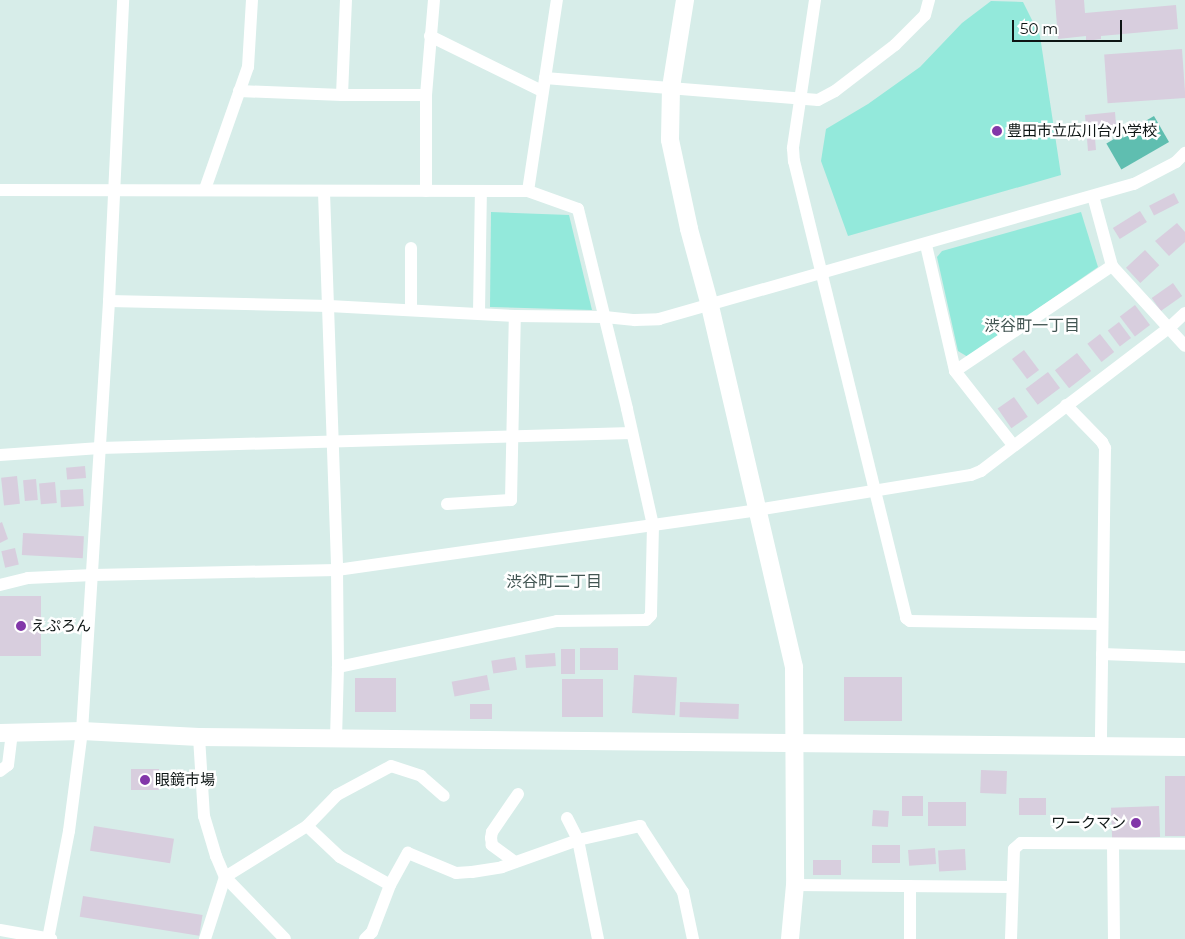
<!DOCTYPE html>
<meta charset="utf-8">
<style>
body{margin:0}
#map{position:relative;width:1185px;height:939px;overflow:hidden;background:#d7ede9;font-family:Montserrat,"Noto Sans JP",sans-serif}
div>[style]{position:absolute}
.green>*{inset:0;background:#93e9db}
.water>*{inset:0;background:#5fbeb0;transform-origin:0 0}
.building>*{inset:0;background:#d8cede;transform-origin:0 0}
.street>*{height:12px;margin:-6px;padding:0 6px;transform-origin:6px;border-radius:6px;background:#fff}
.secondary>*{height:18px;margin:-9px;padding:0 9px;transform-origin:9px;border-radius:9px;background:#fff}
.dots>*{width:14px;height:14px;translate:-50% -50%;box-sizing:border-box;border:2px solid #fff;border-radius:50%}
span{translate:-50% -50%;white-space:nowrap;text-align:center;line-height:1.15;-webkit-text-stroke:5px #fff;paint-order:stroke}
.poi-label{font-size:15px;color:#0d1514}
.left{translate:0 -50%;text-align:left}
.right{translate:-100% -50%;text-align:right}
.neighbourhood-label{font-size:16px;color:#435653}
.scale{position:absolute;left:1012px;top:20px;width:110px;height:22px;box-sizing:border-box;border:2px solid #0d1514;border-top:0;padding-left:6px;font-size:15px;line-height:18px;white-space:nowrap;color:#0d1514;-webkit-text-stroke:4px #fff;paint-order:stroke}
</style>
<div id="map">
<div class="green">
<i style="clip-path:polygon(991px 1px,1023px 2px,1040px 36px,1061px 175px,848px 236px,821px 161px,826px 129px,868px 104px,920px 67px,962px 23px)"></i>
<i style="clip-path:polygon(491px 212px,569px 215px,592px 310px,490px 307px)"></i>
<i style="clip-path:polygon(1081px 212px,1098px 267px,968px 357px,958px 351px,937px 257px,942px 251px)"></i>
</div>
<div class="water">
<i style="left:1154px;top:116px;width:30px;height:55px;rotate:60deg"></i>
</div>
<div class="building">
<i style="clip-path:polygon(1055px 0,1084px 0,1085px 13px,1176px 5px,1178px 29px,1101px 36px,1101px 39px,1086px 41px,1086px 36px,1058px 39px)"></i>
<i style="left:1182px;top:49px;width:49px;height:78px;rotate:86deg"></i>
<i style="clip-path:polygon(1115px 112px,1116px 125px,1105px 126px,1106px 137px,1095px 138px,1096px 150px,1088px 151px,1085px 115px)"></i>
<i style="left:1174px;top:193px;width:11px;height:28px;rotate:63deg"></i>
<i style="left:1140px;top:211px;width:13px;height:32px;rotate:58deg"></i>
<i style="clip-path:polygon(1177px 223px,1185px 232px,1185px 242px,1169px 256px,1155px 241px)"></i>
<i style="left:1145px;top:250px;width:21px;height:26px;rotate:47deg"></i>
<i style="left:1173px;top:283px;width:16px;height:26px;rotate:55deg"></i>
<i style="left:1135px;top:305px;width:25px;height:19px;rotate:53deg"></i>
<i style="left:1119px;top:322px;width:20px;height:14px;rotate:53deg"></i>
<i style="left:1100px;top:334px;width:23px;height:16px;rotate:52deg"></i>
<i style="left:1024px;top:350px;width:25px;height:15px;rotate:53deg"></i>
<i style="left:1077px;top:353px;width:23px;height:28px;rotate:52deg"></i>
<i style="left:1048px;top:372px;width:20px;height:28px;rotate:53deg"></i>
<i style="left:1014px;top:397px;width:24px;height:20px;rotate:55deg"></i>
<i style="left:85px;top:466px;width:12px;height:19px;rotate:85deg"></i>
<i style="left:17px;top:476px;width:28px;height:16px;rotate:84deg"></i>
<i style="left:36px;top:479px;width:21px;height:13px;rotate:85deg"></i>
<i style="left:55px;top:482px;width:21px;height:16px;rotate:85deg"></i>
<i style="left:83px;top:489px;width:17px;height:23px;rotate:87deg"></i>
<i style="clip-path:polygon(2px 522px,8px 539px,0 543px,0 523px)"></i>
<i style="left:23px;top:533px;width:61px;height:22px;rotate:3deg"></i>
<i style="left:15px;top:548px;width:17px;height:14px;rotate:77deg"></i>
<i style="left:0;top:596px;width:41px;height:60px"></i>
<i style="left:580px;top:648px;width:38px;height:22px"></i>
<i style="left:561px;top:649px;width:14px;height:25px"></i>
<i style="left:555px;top:653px;width:13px;height:30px;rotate:86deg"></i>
<i style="left:515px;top:657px;width:13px;height:24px;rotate:81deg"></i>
<i style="left:487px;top:675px;width:15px;height:36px;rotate:79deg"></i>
<i style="left:634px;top:675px;width:43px;height:38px;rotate:3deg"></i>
<i style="left:844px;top:677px;width:58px;height:44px"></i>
<i style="left:396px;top:678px;width:34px;height:41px;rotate:90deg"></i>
<i style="left:562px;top:679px;width:41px;height:38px"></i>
<i style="left:680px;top:702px;width:59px;height:15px;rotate:2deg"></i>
<i style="left:470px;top:704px;width:22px;height:15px"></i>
<i style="left:131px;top:769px;width:28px;height:21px"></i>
<i style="left:981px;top:770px;width:26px;height:23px;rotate:2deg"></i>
<i style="left:164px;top:772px;width:26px;height:13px;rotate:2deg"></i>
<i style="left:1165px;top:776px;width:20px;height:60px"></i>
<i style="left:902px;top:796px;width:21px;height:20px"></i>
<i style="left:1019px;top:798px;width:27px;height:17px"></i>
<i style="left:928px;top:802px;width:38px;height:24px"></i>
<i style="left:1159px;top:806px;width:31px;height:48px;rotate:88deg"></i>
<i style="left:873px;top:810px;width:16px;height:16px;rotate:4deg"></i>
<i style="left:94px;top:826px;width:81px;height:25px;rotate:9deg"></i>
<i style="left:872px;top:845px;width:28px;height:18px"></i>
<i style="left:935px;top:848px;width:16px;height:27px;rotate:86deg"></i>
<i style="left:965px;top:849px;width:21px;height:27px;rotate:87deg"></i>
<i style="left:813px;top:860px;width:28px;height:15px"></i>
<i style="left:83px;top:896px;width:121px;height:21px;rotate:9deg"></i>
</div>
<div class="street">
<i style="left:815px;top:0;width:150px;rotate:98.5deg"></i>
<i style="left:793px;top:148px;width:13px;rotate:86deg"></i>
<i style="left:794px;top:161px;width:471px;rotate:76.2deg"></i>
<i style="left:906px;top:618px;width:5px;rotate:37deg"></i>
<i style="left:910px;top:621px;width:192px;rotate:0.9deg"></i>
<i style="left:430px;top:36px;width:125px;rotate:26.2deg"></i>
<i style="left:545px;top:78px;width:274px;rotate:4.6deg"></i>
<i style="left:818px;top:100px;width:19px;rotate:-28deg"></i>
<i style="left:835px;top:91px;width:76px;rotate:-37.5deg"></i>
<i style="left:895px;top:45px;width:42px;rotate:-45deg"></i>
<i style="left:925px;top:15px;width:16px;rotate:-75deg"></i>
<i style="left:239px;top:91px;width:103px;rotate:2.2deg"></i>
<i style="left:342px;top:95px;width:84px"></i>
<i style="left:342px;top:95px;width:95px;rotate:-87.6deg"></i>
<i style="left:205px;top:189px;width:129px;rotate:-70.6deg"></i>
<i style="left:248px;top:67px;width:67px;rotate:-86.6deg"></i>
<i style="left:0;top:190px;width:528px;rotate:0.11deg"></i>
<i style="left:528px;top:191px;width:53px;rotate:19.8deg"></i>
<i style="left:578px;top:209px;width:206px;rotate:76.2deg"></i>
<i style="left:627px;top:409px;width:119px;rotate:77.4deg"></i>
<i style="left:653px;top:525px;width:90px;rotate:91.3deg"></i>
<i style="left:651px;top:615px;width:7px;rotate:135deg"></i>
<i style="left:646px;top:620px;width:89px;rotate:179.4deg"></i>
<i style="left:557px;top:621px;width:224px;rotate:168.1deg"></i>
<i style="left:426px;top:191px;width:96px;rotate:-90deg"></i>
<i style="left:426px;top:95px;width:95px;rotate:-85.2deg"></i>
<i style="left:528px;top:191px;width:193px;rotate:-81.4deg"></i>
<i style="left:324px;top:192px;width:378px;rotate:88deg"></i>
<i style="left:337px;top:570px;width:97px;rotate:89.4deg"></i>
<i style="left:338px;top:667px;width:71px;rotate:91.6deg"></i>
<i style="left:1093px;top:196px;width:73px;rotate:74.8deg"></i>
<i style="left:1112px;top:266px;width:108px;rotate:47.6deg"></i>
<i style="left:926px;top:245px;width:129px;rotate:77deg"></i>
<i style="left:955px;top:371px;width:94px;rotate:51.9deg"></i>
<i style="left:109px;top:301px;width:220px;rotate:1.3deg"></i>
<i style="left:329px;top:306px;width:186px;rotate:3.1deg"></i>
<i style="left:515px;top:316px;width:90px;rotate:0.6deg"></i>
<i style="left:605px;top:317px;width:30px;rotate:6deg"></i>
<i style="left:635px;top:320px;width:24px;rotate:-2deg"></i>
<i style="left:659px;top:319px;width:494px;rotate:-15.9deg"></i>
<i style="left:1134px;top:184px;width:47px;rotate:-27.6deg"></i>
<i style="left:1176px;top:162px;width:13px;rotate:-45deg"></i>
<i style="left:411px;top:310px;width:62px;rotate:-90deg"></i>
<i style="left:479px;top:313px;width:121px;rotate:-89.1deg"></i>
<i style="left:955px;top:371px;width:189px;rotate:-33.8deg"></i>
<i style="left:1066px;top:405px;width:52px;rotate:45.8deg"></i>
<i style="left:1102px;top:442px;width:7px;rotate:63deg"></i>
<i style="left:1105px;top:448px;width:298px;rotate:90.8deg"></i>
<i style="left:0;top:455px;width:100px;rotate:-4deg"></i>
<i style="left:100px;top:448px;width:532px;rotate:-1.62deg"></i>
<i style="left:447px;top:504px;width:64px;rotate:-3.6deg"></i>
<i style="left:511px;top:500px;width:184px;rotate:-88.8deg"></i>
<i style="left:0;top:585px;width:29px;rotate:-14deg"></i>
<i style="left:28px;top:578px;width:65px;rotate:-2.6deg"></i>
<i style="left:93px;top:575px;width:244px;rotate:-1.2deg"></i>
<i style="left:337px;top:570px;width:424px;rotate:-8.1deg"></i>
<i style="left:757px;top:510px;width:217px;rotate:-9.3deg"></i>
<i style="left:971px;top:475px;width:11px;rotate:-22deg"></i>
<i style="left:981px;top:471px;width:236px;rotate:-37.3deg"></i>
<i style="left:1169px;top:328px;width:22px;rotate:-43deg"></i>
<i style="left:1102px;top:654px;width:83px;rotate:2.1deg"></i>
<i style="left:199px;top:737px;width:79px;rotate:86.4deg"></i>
<i style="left:204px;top:816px;width:42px;rotate:73.3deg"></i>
<i style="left:216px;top:856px;width:23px;rotate:67deg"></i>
<i style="left:225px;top:877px;width:86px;rotate:45.9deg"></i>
<i style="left:0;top:771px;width:10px;rotate:-37deg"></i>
<i style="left:8px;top:765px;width:32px;rotate:-83deg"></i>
<i style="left:567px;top:818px;width:25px;rotate:63deg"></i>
<i style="left:578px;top:840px;width:101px;rotate:78.6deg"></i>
<i style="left:307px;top:826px;width:43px;rotate:-45.9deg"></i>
<i style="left:337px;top:795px;width:61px;rotate:-28.2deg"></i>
<i style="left:391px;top:766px;width:32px;rotate:18deg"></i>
<i style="left:421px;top:776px;width:30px;rotate:41deg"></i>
<i style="left:1113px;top:845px;width:94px;rotate:89.4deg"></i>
<i style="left:515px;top:862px;width:29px;rotate:-144deg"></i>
<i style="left:492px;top:845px;width:7px;rotate:-98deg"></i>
<i style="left:491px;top:838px;width:6px;rotate:-81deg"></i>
<i style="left:492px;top:832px;width:46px;rotate:-55.6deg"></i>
<i style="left:795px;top:885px;width:217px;rotate:0.5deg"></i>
<i style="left:910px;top:886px;width:53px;rotate:90deg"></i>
<i style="left:0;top:930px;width:52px;rotate:10deg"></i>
<i style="left:48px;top:939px;width:110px;rotate:-79deg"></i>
<i style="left:69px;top:831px;width:101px;rotate:-82.6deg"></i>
<i style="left:82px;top:731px;width:431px;rotate:-86.4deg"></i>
<i style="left:109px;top:301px;width:301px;rotate:-87.3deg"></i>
<i style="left:205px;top:939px;width:65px;rotate:-72.1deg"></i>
<i style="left:225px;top:877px;width:97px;rotate:-31.9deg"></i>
<i style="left:307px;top:826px;width:45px;rotate:43.2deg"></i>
<i style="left:340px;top:857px;width:57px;rotate:29.2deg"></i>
<i style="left:365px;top:939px;width:10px;rotate:-45deg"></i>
<i style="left:372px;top:932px;width:50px;rotate:-69deg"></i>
<i style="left:390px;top:885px;width:37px;rotate:-61deg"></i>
<i style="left:408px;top:853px;width:52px;rotate:22.6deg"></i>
<i style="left:456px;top:873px;width:16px;rotate:-4deg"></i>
<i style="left:472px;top:872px;width:30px;rotate:-9deg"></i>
<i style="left:502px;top:867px;width:81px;rotate:-19.6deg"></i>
<i style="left:578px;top:840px;width:64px;rotate:-12.7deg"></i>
<i style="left:640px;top:826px;width:79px;rotate:56.9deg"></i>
<i style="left:683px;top:892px;width:48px;rotate:78deg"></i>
<i style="left:1011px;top:939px;width:90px;rotate:-88.1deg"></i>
<i style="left:1014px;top:849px;width:9px;rotate:-41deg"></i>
<i style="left:1021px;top:843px;width:164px;rotate:0.3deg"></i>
</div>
<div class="secondary">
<i style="left:685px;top:0;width:88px;rotate:99.1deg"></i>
<i style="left:671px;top:87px;width:53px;rotate:91.1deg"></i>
<i style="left:670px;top:140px;width:91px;rotate:77.9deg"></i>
<i style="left:689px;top:229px;width:80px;rotate:74.7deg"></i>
<i style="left:710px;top:306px;width:371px;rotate:76.9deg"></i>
<i style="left:794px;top:667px;width:218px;rotate:89.7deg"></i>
<i style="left:795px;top:885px;width:54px;rotate:95.3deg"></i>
<i style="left:0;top:733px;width:82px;rotate:-1.4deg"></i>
<i style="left:82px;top:731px;width:117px;rotate:2.9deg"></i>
<i style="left:199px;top:737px;width:986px;rotate:0.58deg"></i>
</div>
<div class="dots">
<i style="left:997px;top:131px;background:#8237a9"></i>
<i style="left:21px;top:626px;background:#8237a9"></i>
<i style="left:145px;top:780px;background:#8237a9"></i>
<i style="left:1136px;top:823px;background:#8237a9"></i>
</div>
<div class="poi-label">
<span class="left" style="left:1007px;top:131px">豊田市立広川台小学校</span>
<span class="left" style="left:31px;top:626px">えぷろん</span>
<span class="left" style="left:155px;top:780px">眼鏡市場</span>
<span class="right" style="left:1126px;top:823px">ワークマン</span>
</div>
<div class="neighbourhood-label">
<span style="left:1032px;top:326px">渋谷町一丁目</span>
<span style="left:554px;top:582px">渋谷町二丁目</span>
</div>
<div class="scale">50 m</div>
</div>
